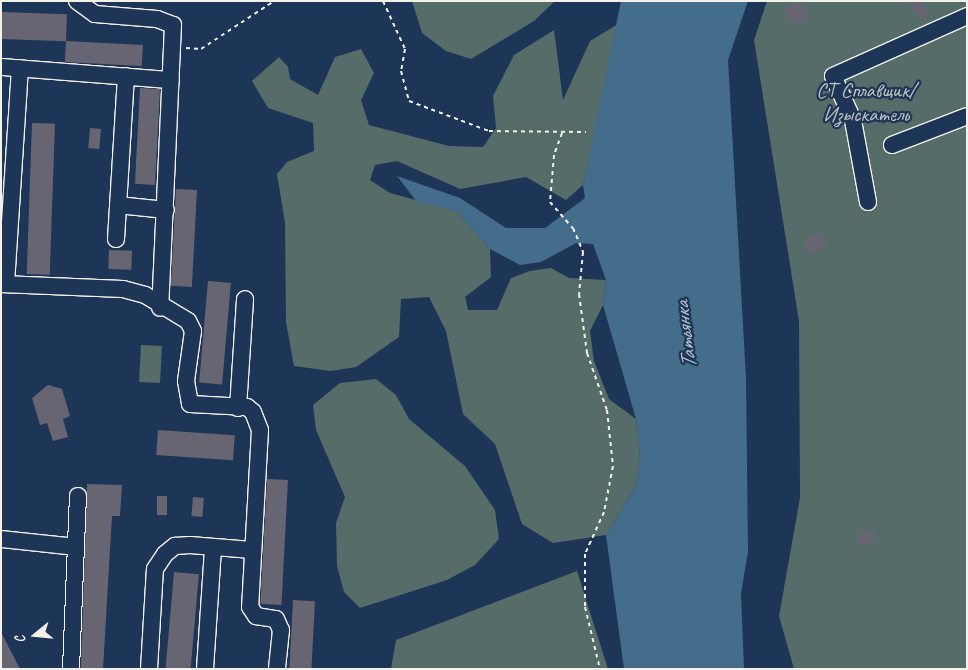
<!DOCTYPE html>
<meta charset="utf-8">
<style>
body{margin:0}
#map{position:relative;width:968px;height:670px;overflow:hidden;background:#1d3557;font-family:Caveat,sans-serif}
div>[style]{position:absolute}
.green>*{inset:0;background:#566c68;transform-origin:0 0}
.water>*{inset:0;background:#446d8c}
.building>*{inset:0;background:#686573;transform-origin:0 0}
.path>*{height:2px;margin-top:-1px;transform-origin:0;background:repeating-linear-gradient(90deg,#f4f1e8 0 4px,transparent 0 8px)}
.roads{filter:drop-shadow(1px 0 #f4f1e8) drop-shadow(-1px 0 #f4f1e8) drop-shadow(0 1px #f4f1e8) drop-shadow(0 -1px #f4f1e8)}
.minor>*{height:16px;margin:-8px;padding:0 8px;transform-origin:8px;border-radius:8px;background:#1d3557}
span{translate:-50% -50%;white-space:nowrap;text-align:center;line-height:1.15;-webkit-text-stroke:4.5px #1d3557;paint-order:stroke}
.park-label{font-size:21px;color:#bdc2bb}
.water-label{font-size:22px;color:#b6c3c8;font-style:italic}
.frame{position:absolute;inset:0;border:2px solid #f4f1e8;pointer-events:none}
.north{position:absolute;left:10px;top:610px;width:50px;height:50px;-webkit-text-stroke:4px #1d3557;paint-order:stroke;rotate:253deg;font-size:14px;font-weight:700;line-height:20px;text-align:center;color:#f4f1e8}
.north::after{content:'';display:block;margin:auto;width:18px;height:22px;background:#f4f1e8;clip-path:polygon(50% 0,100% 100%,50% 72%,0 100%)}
</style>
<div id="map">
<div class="green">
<i style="clip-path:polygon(412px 1px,555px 1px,534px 21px,471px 59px,446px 51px,422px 33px)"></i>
<i style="clip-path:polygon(767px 1px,967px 1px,967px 669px,794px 669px,779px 616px,800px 498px,799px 321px,754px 40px)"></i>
<i style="clip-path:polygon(618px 24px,583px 185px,566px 200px,526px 177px,460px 189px,397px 161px,375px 165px,370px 180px,390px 193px,456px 211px,490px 249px,491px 277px,465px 297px,468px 310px,497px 310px,511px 278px,530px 271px,551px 268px,569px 278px,606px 280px,603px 305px,590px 331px,594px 361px,609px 399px,636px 419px,640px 457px,636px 486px,606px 535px,553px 543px,522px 524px,495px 444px,463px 414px,446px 331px,429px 297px,401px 299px,399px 337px,356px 367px,331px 371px,294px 366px,286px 322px,285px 223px,277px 174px,287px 162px,314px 151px,313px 123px,268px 108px,252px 81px,279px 57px,288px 67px,290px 79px,318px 95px,335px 57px,361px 49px,374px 73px,361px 100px,369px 125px,449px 146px,483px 147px,496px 128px,493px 96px,514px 55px,554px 30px,563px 100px,590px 41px)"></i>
<i style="left:141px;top:345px;width:21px;height:37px;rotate:3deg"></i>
<i style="clip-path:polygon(376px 379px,396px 395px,409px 419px,465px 466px,495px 510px,499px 539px,475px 565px,447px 580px,360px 608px,344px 592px,337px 566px,336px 523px,345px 497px,316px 430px,313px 405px,340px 383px)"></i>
<i style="clip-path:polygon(577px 571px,608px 669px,391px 669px,396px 640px)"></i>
</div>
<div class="water">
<i style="clip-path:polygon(621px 1px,748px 1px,728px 60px,746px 378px,748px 552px,741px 593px,744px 669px,624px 669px,606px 535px,636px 486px,640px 457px,636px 419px,603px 305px,606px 280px,593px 244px,576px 243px,541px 262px,520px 265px,490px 249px,456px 211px,417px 202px,397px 176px,460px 198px,506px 228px,545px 228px,585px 198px,583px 185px)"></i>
</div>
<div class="building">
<i style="left:800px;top:1px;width:18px;height:18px;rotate:63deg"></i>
<i style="clip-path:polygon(908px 1px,921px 1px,930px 14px,920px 20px)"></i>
<i style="left:1px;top:12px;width:66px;height:27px;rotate:2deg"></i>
<i style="left:66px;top:41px;width:77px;height:21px;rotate:3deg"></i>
<i style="left:140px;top:88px;width:20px;height:96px;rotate:3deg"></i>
<i style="left:32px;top:123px;width:23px;height:151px;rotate:2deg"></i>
<i style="left:90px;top:128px;width:11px;height:20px;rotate:5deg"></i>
<i style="left:176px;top:189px;width:21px;height:97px;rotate:3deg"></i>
<i style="left:822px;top:233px;width:15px;height:20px;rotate:70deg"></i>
<i style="left:109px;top:250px;width:23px;height:19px;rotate:2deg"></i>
<i style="left:208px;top:281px;width:23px;height:102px;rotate:5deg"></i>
<i style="clip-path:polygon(48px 385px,62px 389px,70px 416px,63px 419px,68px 437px,53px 441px,47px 423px,40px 425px,32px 398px)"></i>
<i style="left:158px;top:430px;width:77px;height:25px;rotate:4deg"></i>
<i style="left:267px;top:479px;width:21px;height:125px;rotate:3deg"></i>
<i style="clip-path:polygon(87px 484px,122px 485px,120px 516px,112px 516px,103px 669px,81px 669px)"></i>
<i style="left:157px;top:496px;width:10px;height:19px"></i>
<i style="left:193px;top:497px;width:11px;height:19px;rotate:5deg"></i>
<i style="left:873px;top:530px;width:13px;height:16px;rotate:81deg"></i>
<i style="left:174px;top:572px;width:25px;height:97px;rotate:5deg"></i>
<i style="left:293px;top:600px;width:22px;height:69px;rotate:3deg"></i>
<i style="clip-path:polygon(1px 632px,20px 669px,1px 669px)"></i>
</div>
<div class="path">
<i style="left:383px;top:1px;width:53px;rotate:65.4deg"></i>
<i style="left:405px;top:49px;width:22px;rotate:100deg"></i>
<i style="left:401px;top:71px;width:31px;rotate:75deg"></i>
<i style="left:409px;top:101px;width:85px;rotate:20.6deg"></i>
<i style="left:489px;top:131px;width:97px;rotate:0.6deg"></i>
<i style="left:186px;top:48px;width:15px;rotate:4deg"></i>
<i style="left:201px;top:49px;width:87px;rotate:-33.3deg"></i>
<i style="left:562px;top:133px;width:23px;rotate:110deg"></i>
<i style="left:554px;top:155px;width:47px;rotate:94.9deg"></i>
<i style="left:550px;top:202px;width:35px;rotate:49deg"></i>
<i style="left:573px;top:228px;width:26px;rotate:67deg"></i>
<i style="left:583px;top:252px;width:42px;rotate:95.4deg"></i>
<i style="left:579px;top:294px;width:60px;rotate:82.3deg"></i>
<i style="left:587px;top:353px;width:60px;rotate:70.7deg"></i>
<i style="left:607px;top:410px;width:56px;rotate:83.9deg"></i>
<i style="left:613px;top:466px;width:47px;rotate:101.1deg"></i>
<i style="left:604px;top:512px;width:46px;rotate:114.3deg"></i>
<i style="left:585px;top:554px;width:53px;rotate:90deg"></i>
<i style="left:585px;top:607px;width:64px;rotate:76.4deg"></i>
</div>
<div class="roads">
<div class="minor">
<i style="left:77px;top:1px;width:22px;rotate:36deg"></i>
<i style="left:95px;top:14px;width:62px;rotate:4.6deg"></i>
<i style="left:157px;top:19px;width:17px;rotate:21deg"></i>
<i style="left:173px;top:25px;width:283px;rotate:92.6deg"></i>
<i style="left:1px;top:67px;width:170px;rotate:4.4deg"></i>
<i style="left:892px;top:145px;width:80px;rotate:-21.1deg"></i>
<i style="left:868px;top:202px;width:83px;rotate:-100.4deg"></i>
<i style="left:853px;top:120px;width:48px;rotate:-114.4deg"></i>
<i style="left:833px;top:76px;width:147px;rotate:-24.1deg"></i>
<i style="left:118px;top:205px;width:48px;rotate:5.9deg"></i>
<i style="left:116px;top:239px;width:163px;rotate:-86.5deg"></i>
<i style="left:1px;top:284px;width:122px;rotate:2.3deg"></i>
<i style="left:123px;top:289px;width:23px;rotate:15deg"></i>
<i style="left:145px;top:295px;width:50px;rotate:31.2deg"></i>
<i style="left:188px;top:321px;width:11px;rotate:63deg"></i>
<i style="left:193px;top:331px;width:50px;rotate:98deg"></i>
<i style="left:186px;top:381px;width:23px;rotate:80deg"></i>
<i style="left:190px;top:404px;width:57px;rotate:3deg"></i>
<i style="left:247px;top:407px;width:8px;rotate:40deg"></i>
<i style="left:253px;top:412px;width:19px;rotate:69deg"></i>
<i style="left:260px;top:430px;width:177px;rotate:93.2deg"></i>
<i style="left:250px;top:607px;width:11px;rotate:56deg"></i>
<i style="left:256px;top:616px;width:20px;rotate:9deg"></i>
<i style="left:276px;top:619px;width:12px;rotate:66deg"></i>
<i style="left:281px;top:630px;width:39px;rotate:96deg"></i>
<i style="left:6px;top:284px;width:216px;rotate:-86.3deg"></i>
<i style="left:238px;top:408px;width:109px;rotate:-86.3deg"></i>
<i style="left:1px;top:539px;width:75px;rotate:6.1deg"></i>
<i style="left:71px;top:669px;width:173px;rotate:-87.7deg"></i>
<i style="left:149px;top:669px;width:100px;rotate:-86.6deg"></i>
<i style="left:155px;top:569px;width:18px;rotate:-56deg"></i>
<i style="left:165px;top:554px;width:13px;rotate:-39deg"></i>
<i style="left:175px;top:546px;width:15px;rotate:-4deg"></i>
<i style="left:190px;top:545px;width:62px;rotate:4.6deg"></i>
<i style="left:205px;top:669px;width:122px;rotate:-86.2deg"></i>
</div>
</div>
<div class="park-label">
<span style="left:866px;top:102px">СТ Сплавщик/<br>Изыскатель</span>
</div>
<div class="water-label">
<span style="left:686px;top:335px;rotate:-97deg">Татьянка</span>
</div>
<div class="frame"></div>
<div class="north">С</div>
</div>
